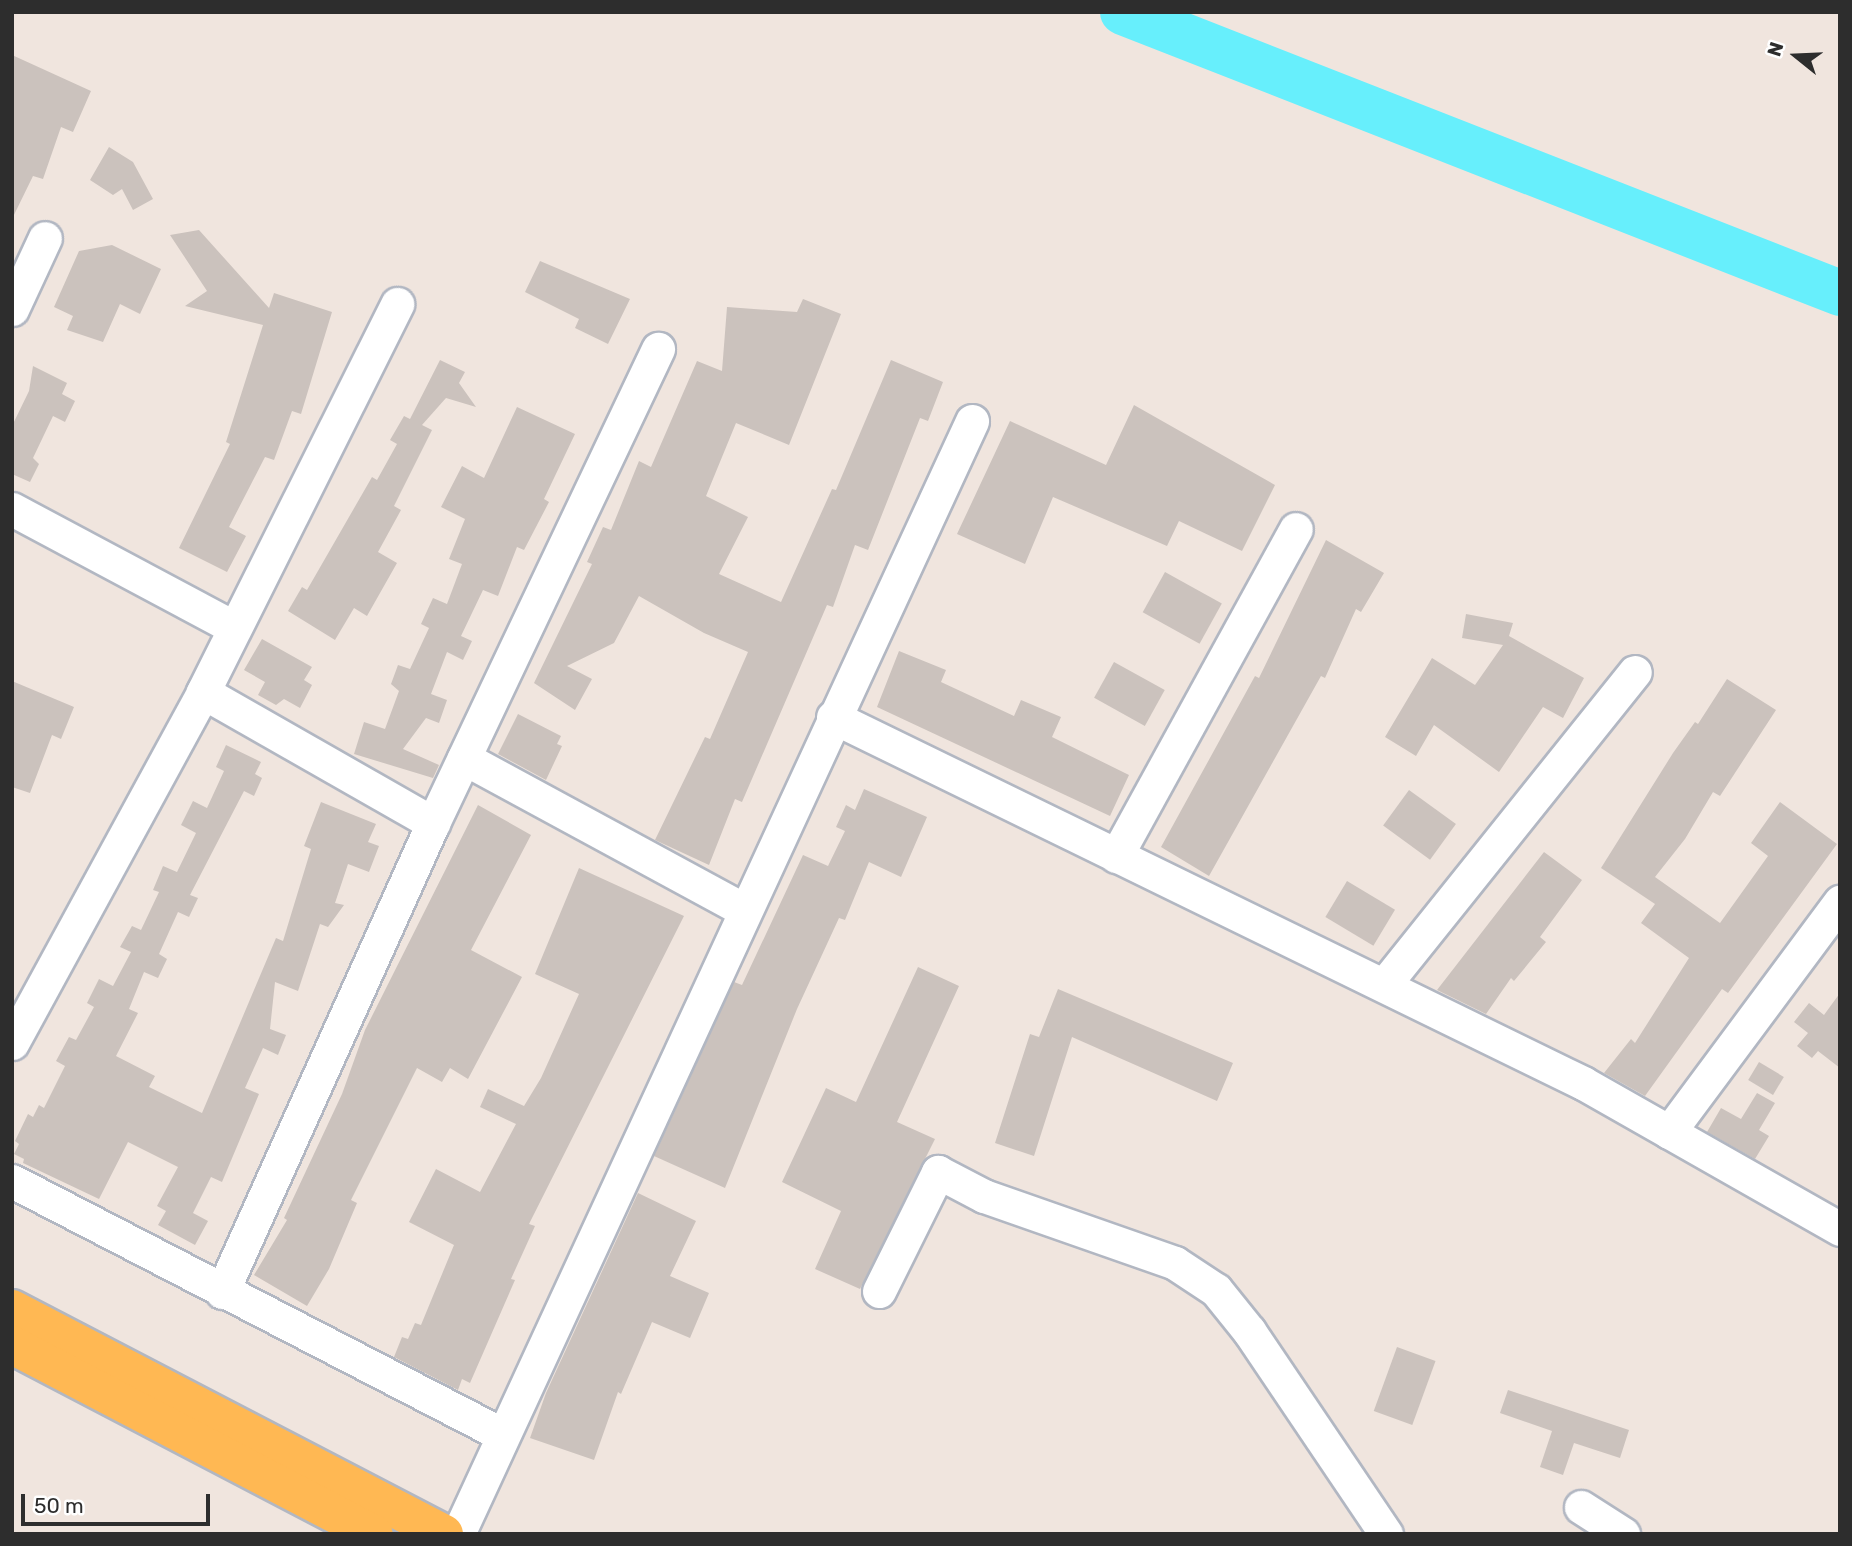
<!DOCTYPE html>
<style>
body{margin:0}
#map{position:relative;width:1852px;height:1546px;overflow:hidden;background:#f0e5de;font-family:Rubik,sans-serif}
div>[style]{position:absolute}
.river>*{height:46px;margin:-23px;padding:0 23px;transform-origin:23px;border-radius:23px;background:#67effc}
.building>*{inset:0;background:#cbc2bd;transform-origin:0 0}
.roads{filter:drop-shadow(2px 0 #b2b7c2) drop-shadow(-2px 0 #b2b7c2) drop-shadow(0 2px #b2b7c2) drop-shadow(0 -2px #b2b7c2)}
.minor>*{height:33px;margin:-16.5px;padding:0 16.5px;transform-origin:16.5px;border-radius:16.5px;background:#fff}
.major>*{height:38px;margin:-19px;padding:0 19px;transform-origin:19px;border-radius:19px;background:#ffb853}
span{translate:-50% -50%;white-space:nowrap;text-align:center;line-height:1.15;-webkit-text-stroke:5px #fff;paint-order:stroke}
.frame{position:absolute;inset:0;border:14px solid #2d2d2d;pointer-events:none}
.north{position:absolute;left:1761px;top:21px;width:70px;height:70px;-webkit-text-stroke:5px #fff;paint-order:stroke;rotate:288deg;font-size:19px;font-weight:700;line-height:28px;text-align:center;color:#2d2d2d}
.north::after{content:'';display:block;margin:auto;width:24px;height:32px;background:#2d2d2d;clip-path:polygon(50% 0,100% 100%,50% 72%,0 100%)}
.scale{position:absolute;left:21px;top:1494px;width:189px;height:32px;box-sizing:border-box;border:4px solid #2d2d2d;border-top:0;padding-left:9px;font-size:21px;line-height:24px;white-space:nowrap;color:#2d2d2d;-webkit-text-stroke:5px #fff;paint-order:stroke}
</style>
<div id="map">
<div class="river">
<i style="left:1123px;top:12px;width:770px;rotate:21.4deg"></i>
</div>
<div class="building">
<i style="clip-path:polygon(12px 55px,91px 91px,73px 132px,61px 127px,43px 179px,33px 176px,12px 219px)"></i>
<i style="clip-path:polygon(109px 147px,133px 162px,153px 199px,133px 210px,122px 189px,113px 195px,90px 180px)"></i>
<i style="clip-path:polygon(199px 230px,269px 308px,274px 293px,332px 312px,301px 414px,292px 411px,274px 460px,265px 457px,229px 527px,246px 536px,227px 572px,179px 548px,230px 444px,226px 442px,263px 325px,185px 306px,207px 291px,170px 235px)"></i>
<i style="clip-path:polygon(112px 245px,161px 269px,140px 314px,120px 304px,103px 342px,67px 330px,73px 316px,54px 307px,79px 251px)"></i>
<i style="clip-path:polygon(540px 261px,630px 299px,608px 344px,575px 328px,579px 319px,525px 292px)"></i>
<i style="clip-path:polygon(803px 299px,841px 314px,789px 445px,736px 423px,706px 496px,748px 517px,719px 574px,781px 602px,832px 489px,836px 490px,891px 360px,943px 382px,928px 421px,920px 418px,868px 550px,855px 545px,833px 607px,827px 605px,742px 802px,735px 799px,709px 865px,655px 840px,705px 737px,710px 739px,748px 652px,704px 633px,639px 596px,614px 643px,567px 666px,592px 679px,575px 710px,534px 683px,592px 564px,587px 562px,603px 527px,611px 530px,639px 461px,651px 467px,697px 361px,722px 371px,727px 307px,797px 312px)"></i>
<i style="clip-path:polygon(440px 360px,465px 372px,459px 383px,476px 407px,446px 398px,422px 425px,432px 430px,394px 506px,401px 510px,378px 552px,397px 563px,367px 616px,354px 608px,335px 640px,288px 611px,302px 587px,307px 590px,372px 477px,377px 480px,397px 444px,390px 440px,404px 416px,410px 419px)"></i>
<i style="clip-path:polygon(33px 366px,67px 383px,62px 394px,75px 401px,65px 422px,53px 416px,33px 458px,39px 464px,30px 482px,12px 474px,12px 426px,29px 391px)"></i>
<i style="clip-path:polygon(1134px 405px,1275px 485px,1242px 551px,1179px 521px,1167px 546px,1053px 497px,1025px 564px,957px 534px,1010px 421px,1106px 465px)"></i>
<i style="clip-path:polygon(517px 407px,575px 434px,544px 499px,549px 502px,524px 550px,517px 547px,498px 596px,483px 590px,461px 636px,472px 641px,463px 660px,447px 652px,431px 694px,447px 700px,439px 723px,426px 718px,403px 749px,439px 765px,433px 778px,354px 754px,364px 722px,385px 729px,399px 691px,391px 684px,398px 665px,410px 669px,429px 628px,421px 624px,433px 598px,447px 604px,462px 564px,449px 559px,465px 519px,441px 507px,462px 466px,484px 478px)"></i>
<i style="clip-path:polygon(1326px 540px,1384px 573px,1361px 612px,1356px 609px,1325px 678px,1321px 676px,1209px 876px,1161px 847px,1255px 676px,1259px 678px)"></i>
<i style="left:1165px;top:572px;width:65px;height:46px;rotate:29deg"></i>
<i style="clip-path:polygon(1466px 614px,1513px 623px,1509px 636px,1584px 678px,1563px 718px,1543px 707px,1499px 772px,1434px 725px,1416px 756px,1385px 737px,1432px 658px,1475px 685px,1503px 645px,1462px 638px)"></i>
<i style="clip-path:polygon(262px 639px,312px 667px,304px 680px,312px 685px,300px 708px,284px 699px,276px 705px,258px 695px,265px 682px,244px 670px)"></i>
<i style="clip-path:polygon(899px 651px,946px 670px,941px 682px,1014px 716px,1021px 700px,1061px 717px,1052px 737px,1129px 775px,1110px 816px,877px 707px)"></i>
<i style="left:1114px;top:662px;width:58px;height:41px;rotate:29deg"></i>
<i style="clip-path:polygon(1727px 679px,1776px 710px,1720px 796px,1713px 792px,1685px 839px,1655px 877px,1720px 923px,1768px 856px,1751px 843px,1780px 802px,1837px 844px,1728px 993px,1722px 989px,1645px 1096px,1604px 1073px,1631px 1039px,1635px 1043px,1689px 958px,1641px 923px,1655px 904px,1601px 868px,1673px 753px,1695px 722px,1698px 724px)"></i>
<i style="clip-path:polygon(12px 681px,74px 707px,61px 739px,52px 735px,30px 793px,12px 787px)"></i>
<i style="clip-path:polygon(518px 714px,561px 736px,557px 744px,562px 746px,546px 780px,498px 754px)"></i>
<i style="clip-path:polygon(226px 745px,261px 762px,255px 774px,262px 778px,254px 796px,244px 791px,190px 895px,198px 898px,189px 917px,178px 912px,159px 954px,167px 959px,158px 978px,144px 972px,129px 1009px,138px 1013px,116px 1056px,155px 1076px,149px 1087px,202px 1113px,276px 938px,283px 941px,311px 849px,304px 846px,321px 802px,376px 824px,368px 842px,379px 846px,369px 872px,348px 864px,335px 903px,344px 905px,328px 927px,320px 924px,298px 991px,275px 982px,270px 1029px,286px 1035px,278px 1055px,263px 1048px,245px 1088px,259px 1094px,222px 1182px,211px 1177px,193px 1213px,208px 1221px,195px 1245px,158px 1225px,166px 1211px,157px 1206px,178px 1167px,128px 1142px,99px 1199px,23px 1163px,24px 1159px,14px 1154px,19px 1144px,15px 1141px,28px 1114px,33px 1117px,39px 1105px,44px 1108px,65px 1066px,56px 1061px,69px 1037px,76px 1040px,94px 1007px,87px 1003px,99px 979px,113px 986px,131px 952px,120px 947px,132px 926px,141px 930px,159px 892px,153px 890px,163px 866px,177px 872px,196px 833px,181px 825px,193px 801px,207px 808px,224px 771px,216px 767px)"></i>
<i style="clip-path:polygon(864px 789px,927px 817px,901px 877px,869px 862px,845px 920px,839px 918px,797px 1009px,725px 1188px,654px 1156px,734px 982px,742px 985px,803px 855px,828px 866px,845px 831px,836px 827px,846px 805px,855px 810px)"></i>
<i style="left:1409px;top:790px;width:58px;height:44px;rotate:36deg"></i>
<i style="clip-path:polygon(478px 805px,531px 835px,471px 950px,522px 977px,468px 1079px,450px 1068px,442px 1082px,417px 1068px,351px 1200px,357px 1203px,329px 1269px,307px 1306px,254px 1275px,287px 1220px,284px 1218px,342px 1094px,365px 1030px)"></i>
<i style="clip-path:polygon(1544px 852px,1582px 880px,1540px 937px,1546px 942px,1514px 981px,1511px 978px,1486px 1014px,1437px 990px)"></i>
<i style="clip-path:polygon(579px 868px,684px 916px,529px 1224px,535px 1226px,511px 1279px,515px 1280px,470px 1383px,462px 1379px,458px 1390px,394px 1357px,402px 1337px,408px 1339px,415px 1323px,421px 1325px,454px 1245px,409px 1222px,436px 1169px,480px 1192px,516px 1124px,480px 1107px,488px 1089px,524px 1106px,541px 1078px,579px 994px,535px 974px)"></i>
<i style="left:1347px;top:881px;width:56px;height:42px;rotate:31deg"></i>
<i style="clip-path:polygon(918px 967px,959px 986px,897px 1122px,935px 1139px,860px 1289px,815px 1269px,841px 1211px,782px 1182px,826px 1088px,856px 1102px)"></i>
<i style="clip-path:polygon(1058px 989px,1233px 1063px,1217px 1101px,1072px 1037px,1034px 1156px,995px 1143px,1030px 1034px,1039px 1037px)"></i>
<i style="clip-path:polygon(1840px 993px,1840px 1068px,1818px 1051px,1812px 1058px,1797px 1046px,1808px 1033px,1794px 1022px,1809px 1003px,1824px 1015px)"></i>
<i style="left:1759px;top:1062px;width:29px;height:21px;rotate:31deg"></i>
<i style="clip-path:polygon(1757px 1093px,1775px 1103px,1759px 1130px,1769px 1136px,1755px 1159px,1707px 1132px,1721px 1108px,1741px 1119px)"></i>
<i style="clip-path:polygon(638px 1193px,696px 1221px,670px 1276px,709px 1293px,690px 1338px,652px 1322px,621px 1394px,618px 1392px,594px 1460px,530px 1438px,546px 1393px)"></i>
<i style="left:1397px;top:1347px;width:41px;height:68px;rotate:20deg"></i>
<i style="clip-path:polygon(1508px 1390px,1629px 1430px,1620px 1458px,1574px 1443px,1563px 1475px,1540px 1467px,1552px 1431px,1500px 1413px)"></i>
</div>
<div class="roads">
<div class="minor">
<i style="left:12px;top:309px;width:78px;rotate:-65.1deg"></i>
<i style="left:12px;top:509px;width:251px;rotate:28.1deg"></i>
<i style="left:203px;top:692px;width:265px;rotate:29.7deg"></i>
<i style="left:833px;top:717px;width:835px;rotate:26.01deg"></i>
<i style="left:1583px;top:1083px;width:296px;rotate:29.6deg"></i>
<i style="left:464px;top:758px;width:319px;rotate:28.5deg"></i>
<i style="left:1116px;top:856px;width:373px;rotate:-61.2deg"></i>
<i style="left:1384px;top:985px;width:401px;rotate:-51.3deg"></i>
<i style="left:12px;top:1043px;width:400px;rotate:-61.4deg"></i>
<i style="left:203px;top:692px;width:434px;rotate:-63.4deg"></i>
<i style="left:1669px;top:1132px;width:287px;rotate:-53.4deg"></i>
<i style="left:12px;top:1181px;width:553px;rotate:27.35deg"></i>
<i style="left:879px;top:1291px;width:133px;rotate:-63.6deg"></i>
<i style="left:938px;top:1172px;width:52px;rotate:27.6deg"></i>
<i style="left:984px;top:1196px;width:202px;rotate:19.3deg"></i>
<i style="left:1175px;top:1263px;width:49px;rotate:33.4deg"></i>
<i style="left:1216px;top:1290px;width:53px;rotate:51.2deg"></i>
<i style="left:1249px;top:1331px;width:245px;rotate:56deg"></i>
<i style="left:222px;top:1292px;width:514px;rotate:-65.78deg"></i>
<i style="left:433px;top:823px;width:525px;rotate:-64.61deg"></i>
<i style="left:1581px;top:1507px;width:50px;rotate:32.7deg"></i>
<i style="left:458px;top:1534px;width:1226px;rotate:-65.21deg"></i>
</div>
<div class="major">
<i style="left:12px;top:1309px;width:487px;rotate:27.5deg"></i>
<i style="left:12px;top:1345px;width:408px;rotate:27.6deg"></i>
</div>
</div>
<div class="frame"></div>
<div class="north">N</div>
<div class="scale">50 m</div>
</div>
